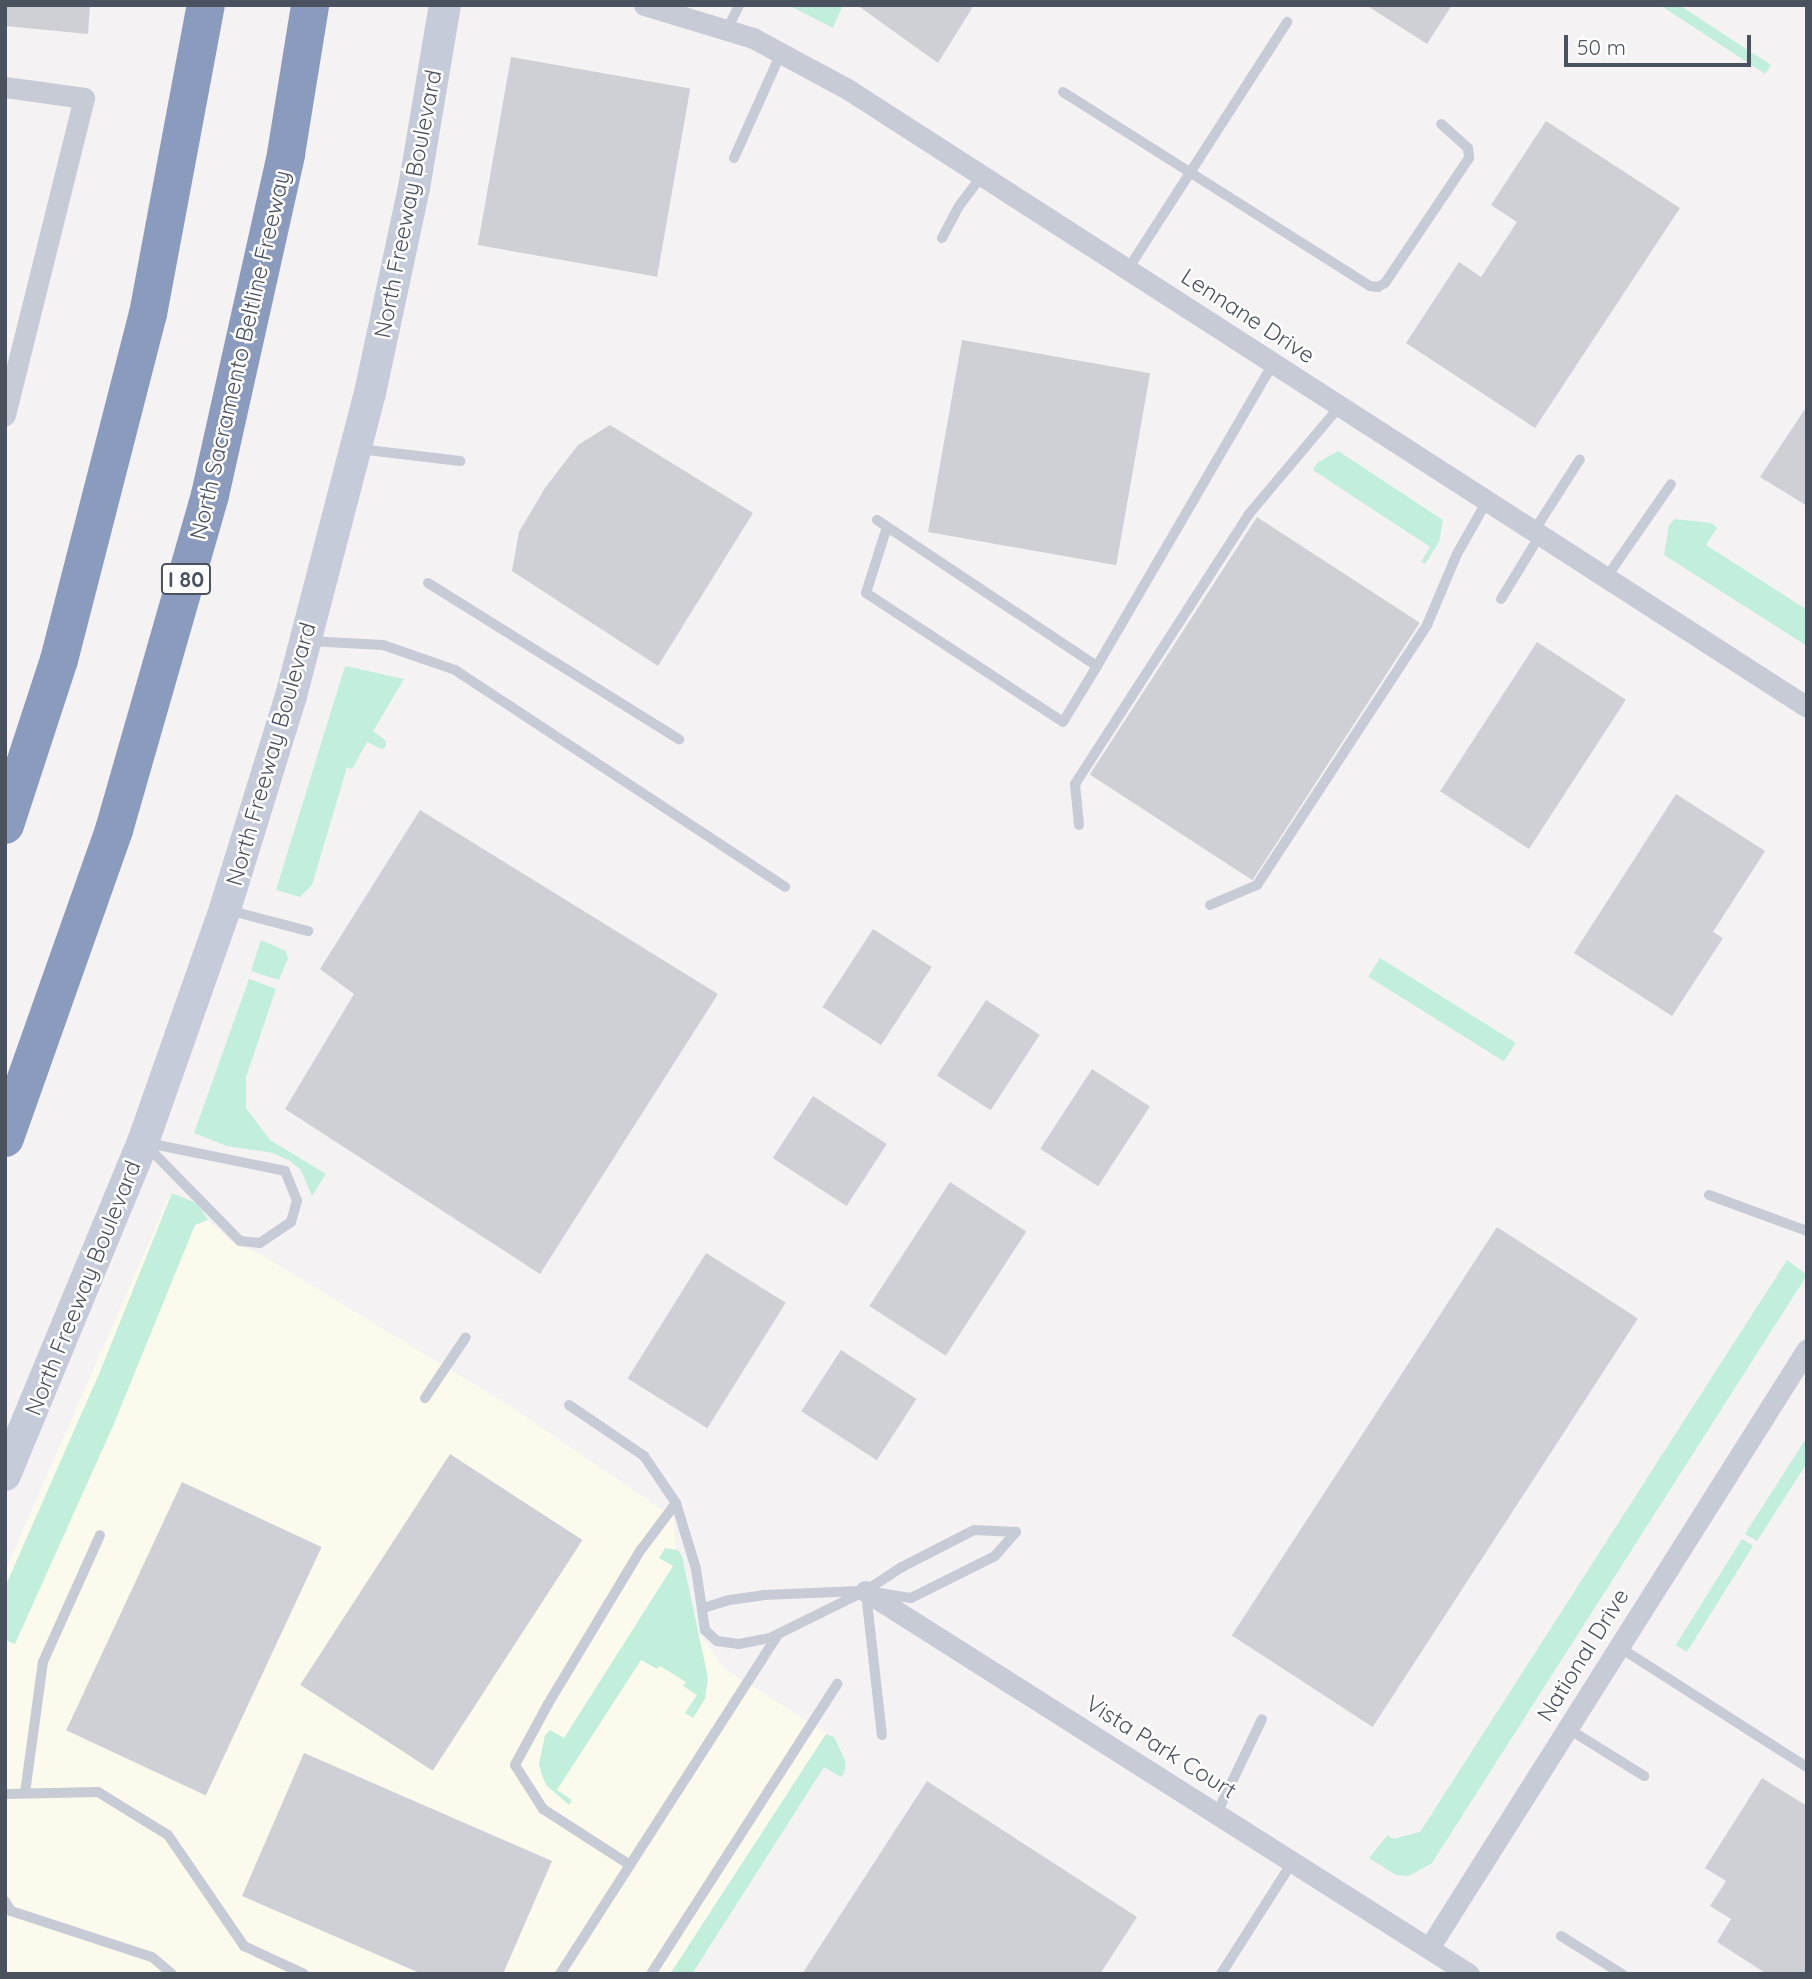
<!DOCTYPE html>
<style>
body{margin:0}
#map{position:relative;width:1812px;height:1979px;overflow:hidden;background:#f4f2f2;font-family:Quicksand,sans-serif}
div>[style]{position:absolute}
.commercial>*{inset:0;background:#fcfaed}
.green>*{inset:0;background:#c2efdb;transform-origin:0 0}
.building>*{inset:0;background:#cfd0d6;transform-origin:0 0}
.lane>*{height:10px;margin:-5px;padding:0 5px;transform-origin:5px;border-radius:5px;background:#c6cbd5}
.street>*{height:21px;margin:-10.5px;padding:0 10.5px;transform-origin:10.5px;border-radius:10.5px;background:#c6cbd5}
.secondary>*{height:32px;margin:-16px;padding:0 16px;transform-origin:16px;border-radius:16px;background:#c5cbd9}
.highway>*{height:38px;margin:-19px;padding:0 19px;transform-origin:19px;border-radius:19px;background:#8b9bbe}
span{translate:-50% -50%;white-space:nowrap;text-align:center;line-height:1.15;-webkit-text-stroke:5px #fff;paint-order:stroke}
.shield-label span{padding:2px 5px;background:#fff;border:2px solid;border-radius:5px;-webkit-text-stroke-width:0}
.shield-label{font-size:21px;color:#4a515f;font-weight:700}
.street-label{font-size:23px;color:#4a515f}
.frame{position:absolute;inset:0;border:7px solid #4a515f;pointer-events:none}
.scale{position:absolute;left:1564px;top:35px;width:187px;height:32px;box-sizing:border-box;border:4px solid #4a515f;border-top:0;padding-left:9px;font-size:21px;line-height:24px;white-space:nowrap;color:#4a515f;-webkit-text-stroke:5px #fff;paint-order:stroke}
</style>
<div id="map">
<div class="commercial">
<i style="clip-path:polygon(172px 1190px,231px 1241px,262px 1255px,510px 1406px,673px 1517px,683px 1611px,725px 1669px,833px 1737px,681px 1974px,5px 1974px,5px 1571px)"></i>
</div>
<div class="green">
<i style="clip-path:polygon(788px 5px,843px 5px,833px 28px)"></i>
<i style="clip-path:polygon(1660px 5px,1679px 5px,1771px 65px,1765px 74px)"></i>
<i style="clip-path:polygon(1338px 451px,1443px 520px,1439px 542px,1425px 564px,1421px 562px,1430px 547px,1313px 470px,1317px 463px)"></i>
<i style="clip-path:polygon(1675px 519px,1711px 523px,1717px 528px,1706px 545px,1807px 610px,1807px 646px,1664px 555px,1669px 525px)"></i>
<i style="clip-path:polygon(345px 666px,404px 679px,373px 731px,386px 741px,386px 746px,382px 749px,367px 742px,352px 769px,347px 767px,312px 885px,300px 897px,276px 890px)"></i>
<i style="clip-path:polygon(261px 940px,286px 951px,288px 958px,279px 980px,251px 971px)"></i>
<i style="left:1380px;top:958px;width:160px;height:22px;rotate:32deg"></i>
<i style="clip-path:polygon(249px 979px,276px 989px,246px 1077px,246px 1108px,270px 1140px,326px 1174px,312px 1196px,301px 1170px,290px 1161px,273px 1153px,227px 1146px,194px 1133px)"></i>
<i style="clip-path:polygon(172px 1193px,198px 1204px,208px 1220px,195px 1225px,113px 1426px,15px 1644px,5px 1640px,5px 1587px,99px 1374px)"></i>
<i style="clip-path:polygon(1787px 1260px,1807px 1275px,1432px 1863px,1409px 1876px,1396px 1875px,1369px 1858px,1388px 1835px,1393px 1839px,1420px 1832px)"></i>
<i style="clip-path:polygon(1807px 1437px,1807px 1463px,1757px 1541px,1745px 1534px)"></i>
<i style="left:1742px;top:1539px;width:13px;height:125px;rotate:32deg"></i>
<i style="clip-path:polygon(665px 1548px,678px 1550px,682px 1556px,708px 1678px,705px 1699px,693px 1718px,685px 1713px,697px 1695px,683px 1686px,686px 1682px,660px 1666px,657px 1669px,641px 1660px,557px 1790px,572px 1800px,569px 1805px,546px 1785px,542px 1775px,539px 1764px,545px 1735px,550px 1730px,564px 1738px,673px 1566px,659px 1558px)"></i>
<i style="clip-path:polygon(826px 1734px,834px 1737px,846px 1762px,844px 1773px,841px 1777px,824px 1767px,692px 1974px,670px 1974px)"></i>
</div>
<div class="building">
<i style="clip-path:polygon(5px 5px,90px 5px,88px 34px,5px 26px)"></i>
<i style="clip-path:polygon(857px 5px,974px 5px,938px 63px)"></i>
<i style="clip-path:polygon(1366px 5px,1452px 5px,1427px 44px)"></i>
<i style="left:511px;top:57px;width:182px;height:191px;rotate:10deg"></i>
<i style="clip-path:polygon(1546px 121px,1680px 208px,1535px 428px,1406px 343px,1459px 262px,1481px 277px,1517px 222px,1491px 205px)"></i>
<i style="left:962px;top:340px;width:191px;height:195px;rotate:10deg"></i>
<i style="clip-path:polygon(1807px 406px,1807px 506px,1760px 477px)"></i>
<i style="clip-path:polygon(610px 425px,753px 513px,658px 666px,512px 571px,519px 532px,545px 488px,578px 445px)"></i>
<i style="left:1257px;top:517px;width:194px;height:307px;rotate:33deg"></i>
<i style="left:1537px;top:642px;width:106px;height:178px;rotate:33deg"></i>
<i style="clip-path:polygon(1676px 794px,1765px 851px,1713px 932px,1723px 938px,1672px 1016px,1574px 953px)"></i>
<i style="clip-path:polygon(420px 810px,718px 994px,540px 1274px,285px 1109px,354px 994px,320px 969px)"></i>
<i style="left:873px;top:929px;width:70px;height:93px;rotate:33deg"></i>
<i style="left:986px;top:1000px;width:64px;height:90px;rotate:33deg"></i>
<i style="left:1092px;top:1069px;width:69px;height:95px;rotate:33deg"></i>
<i style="left:813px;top:1096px;width:88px;height:74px;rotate:33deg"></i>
<i style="left:950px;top:1182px;width:91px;height:148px;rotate:33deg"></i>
<i style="left:1497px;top:1227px;width:168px;height:487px;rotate:33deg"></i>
<i style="left:706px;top:1253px;width:94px;height:148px;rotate:32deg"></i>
<i style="left:841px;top:1350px;width:90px;height:73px;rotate:33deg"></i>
<i style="left:450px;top:1454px;width:158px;height:275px;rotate:33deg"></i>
<i style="left:182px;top:1482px;width:154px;height:274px;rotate:25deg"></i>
<i style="clip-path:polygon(304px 1753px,552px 1861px,503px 1974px,422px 1974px,242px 1896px)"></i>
<i style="clip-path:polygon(1762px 1778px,1807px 1806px,1807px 1974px,1767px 1974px,1717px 1942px,1731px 1919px,1710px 1906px,1726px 1881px,1705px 1868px)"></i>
<i style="clip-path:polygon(927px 1781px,1137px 1917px,1100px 1974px,802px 1974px)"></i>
</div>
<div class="lane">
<i style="left:727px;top:30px;width:28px;rotate:-64deg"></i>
<i style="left:1063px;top:92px;width:363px;rotate:32.3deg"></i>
<i style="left:1370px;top:286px;width:8px;rotate:7deg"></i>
<i style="left:1378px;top:287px;width:8px;rotate:-30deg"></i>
<i style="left:1385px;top:283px;width:151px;rotate:-56.1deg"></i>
<i style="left:1469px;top:158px;width:10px;rotate:-96deg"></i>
<i style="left:1468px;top:148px;width:36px;rotate:-138deg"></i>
<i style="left:734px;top:158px;width:115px;rotate:-65.9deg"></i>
<i style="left:942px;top:238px;width:36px;rotate:-62deg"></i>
<i style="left:959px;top:206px;width:38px;rotate:-53deg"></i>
<i style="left:1128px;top:269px;width:294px;rotate:-57.2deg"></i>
<i style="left:359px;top:449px;width:102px;rotate:6.8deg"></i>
<i style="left:877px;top:520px;width:264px;rotate:33.6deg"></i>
<i style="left:1097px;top:666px;width:350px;rotate:-59.8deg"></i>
<i style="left:887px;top:527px;width:69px;rotate:107.7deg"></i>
<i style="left:866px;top:593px;width:235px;rotate:33.2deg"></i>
<i style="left:1063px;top:722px;width:66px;rotate:-58.7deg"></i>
<i style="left:1534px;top:531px;width:85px;rotate:-57.4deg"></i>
<i style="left:1606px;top:578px;width:114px;rotate:-55.3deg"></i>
<i style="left:428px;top:583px;width:296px;rotate:31.9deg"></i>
<i style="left:1501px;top:599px;width:75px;rotate:-58.6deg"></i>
<i style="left:308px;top:641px;width:75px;rotate:3.1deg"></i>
<i style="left:383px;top:645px;width:76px;rotate:19.1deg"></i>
<i style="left:455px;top:670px;width:395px;rotate:33.3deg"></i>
<i style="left:1079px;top:825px;width:41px;rotate:-95.6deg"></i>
<i style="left:1075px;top:784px;width:321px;rotate:-57.2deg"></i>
<i style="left:1249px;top:514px;width:141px;rotate:-49.9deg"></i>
<i style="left:1210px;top:905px;width:51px;rotate:-23.1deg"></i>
<i style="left:1257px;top:885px;width:311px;rotate:-56.8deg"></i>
<i style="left:1427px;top:625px;width:77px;rotate:-67.1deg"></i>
<i style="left:1457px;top:554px;width:61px;rotate:-60.5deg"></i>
<i style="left:228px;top:910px;width:83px;rotate:14.7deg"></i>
<i style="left:143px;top:1142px;width:145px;rotate:11.5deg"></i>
<i style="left:285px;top:1171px;width:32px;rotate:68deg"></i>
<i style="left:297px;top:1201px;width:22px;rotate:106deg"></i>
<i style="left:291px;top:1222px;width:37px;rotate:146deg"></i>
<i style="left:260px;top:1243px;width:20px;rotate:-174deg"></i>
<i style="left:240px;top:1241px;width:139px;rotate:-134.4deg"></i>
<i style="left:1709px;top:1195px;width:104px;rotate:20.2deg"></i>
<i style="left:425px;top:1398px;width:73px;rotate:-56.1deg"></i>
<i style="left:569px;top:1405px;width:91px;rotate:34.2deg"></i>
<i style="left:644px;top:1456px;width:57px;rotate:55.8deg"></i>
<i style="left:676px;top:1503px;width:69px;rotate:73.1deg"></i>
<i style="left:696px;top:1569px;width:62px;rotate:81.6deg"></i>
<i style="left:705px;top:1630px;width:16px;rotate:43deg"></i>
<i style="left:717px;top:1641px;width:22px;rotate:8deg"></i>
<i style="left:739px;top:1644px;width:32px;rotate:-11deg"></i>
<i style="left:770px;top:1638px;width:106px;rotate:-26.3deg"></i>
<i style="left:865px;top:1591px;width:44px;rotate:-33deg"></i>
<i style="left:902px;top:1567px;width:81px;rotate:-27.2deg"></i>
<i style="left:974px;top:1530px;width:42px;rotate:2.7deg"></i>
<i style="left:866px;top:1593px;width:143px;rotate:83.6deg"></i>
<i style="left:879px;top:1593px;width:32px;rotate:9deg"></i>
<i style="left:911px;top:1598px;width:94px;rotate:-26.6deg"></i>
<i style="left:995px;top:1556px;width:32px;rotate:-49deg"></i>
<i style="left:703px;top:1608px;width:27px;rotate:-17deg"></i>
<i style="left:729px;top:1600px;width:35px;rotate:-8deg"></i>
<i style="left:764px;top:1595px;width:95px;rotate:-2.4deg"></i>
<i style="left:1619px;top:1647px;width:223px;rotate:32.6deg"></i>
<i style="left:1567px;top:1728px;width:91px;rotate:31.9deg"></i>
<i style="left:25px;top:1793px;width:132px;rotate:-82.2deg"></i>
<i style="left:43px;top:1662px;width:139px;rotate:-65.8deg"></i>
<i style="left:5px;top:1794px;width:93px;rotate:-1.2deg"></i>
<i style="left:98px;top:1792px;width:82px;rotate:31.6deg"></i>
<i style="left:168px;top:1835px;width:135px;rotate:55.6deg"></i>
<i style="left:244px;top:1946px;width:66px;rotate:25deg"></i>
<i style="left:1217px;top:1813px;width:104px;rotate:-64.4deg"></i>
<i style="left:630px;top:1865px;width:103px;rotate:-147.2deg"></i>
<i style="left:543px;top:1809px;width:52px;rotate:-122.5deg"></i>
<i style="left:515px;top:1765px;width:69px;rotate:-61.6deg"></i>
<i style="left:548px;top:1704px;width:179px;rotate:-59deg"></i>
<i style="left:640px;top:1551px;width:60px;rotate:-53.1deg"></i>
<i style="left:5px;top:1901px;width:12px;rotate:59deg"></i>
<i style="left:11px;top:1911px;width:148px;rotate:18.1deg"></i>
<i style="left:152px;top:1957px;width:26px;rotate:40deg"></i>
<i style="left:1561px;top:1936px;width:72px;rotate:31.9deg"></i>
<i style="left:560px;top:1974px;width:403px;rotate:-57.3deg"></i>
<i style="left:651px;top:1974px;width:345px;rotate:-57.3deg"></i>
<i style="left:1221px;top:1974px;width:134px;rotate:-57.5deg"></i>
</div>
<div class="street">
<i style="left:644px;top:5px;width:114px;rotate:16.8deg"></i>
<i style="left:753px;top:38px;width:109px;rotate:28.4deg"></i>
<i style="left:849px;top:90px;width:1139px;rotate:32.78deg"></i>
<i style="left:5px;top:87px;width:80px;rotate:7.9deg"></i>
<i style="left:84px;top:98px;width:327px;rotate:104deg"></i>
<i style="left:865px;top:1591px;width:715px;rotate:32.38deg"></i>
<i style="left:1429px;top:1948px;width:708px;rotate:-57.75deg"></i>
</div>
<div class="secondary">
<i style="left:5px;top:1475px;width:360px;rotate:-67.5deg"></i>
<i style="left:143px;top:1142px;width:247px;rotate:-70.6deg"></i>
<i style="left:225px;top:909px;width:223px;rotate:-72.8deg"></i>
<i style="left:291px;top:696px;width:313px;rotate:-75.4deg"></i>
<i style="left:370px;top:393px;width:210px;rotate:-77.9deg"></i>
<i style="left:414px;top:188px;width:186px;rotate:-80.4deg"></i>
</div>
<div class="highway">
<i style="left:5px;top:825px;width:174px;rotate:-71.9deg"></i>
<i style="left:59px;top:660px;width:357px;rotate:-75.6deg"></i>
<i style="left:148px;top:314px;width:314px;rotate:-79.4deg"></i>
<i style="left:5px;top:1138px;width:327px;rotate:-70.5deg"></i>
<i style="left:114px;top:830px;width:348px;rotate:-74deg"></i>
<i style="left:210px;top:495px;width:349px;rotate:-77.4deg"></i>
<i style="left:286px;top:154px;width:151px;rotate:-80.8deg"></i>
</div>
<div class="shield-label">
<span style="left:186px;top:579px">I 80</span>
</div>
<div class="street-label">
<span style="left:408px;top:204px;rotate:-79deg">North Freeway Boulevard</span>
<span style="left:1248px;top:316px;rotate:33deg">Lennane Drive</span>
<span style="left:240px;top:355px;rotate:-77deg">North Sacramento Beltline Freeway</span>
<span style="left:271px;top:754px;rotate:-74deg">North Freeway Boulevard</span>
<span style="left:83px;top:1288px;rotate:-68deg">North Freeway Boulevard</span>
<span style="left:1583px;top:1655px;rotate:-58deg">National Drive</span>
<span style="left:1161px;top:1747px;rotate:32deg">Vista Park Court</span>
</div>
<div class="frame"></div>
<div class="scale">50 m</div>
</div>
